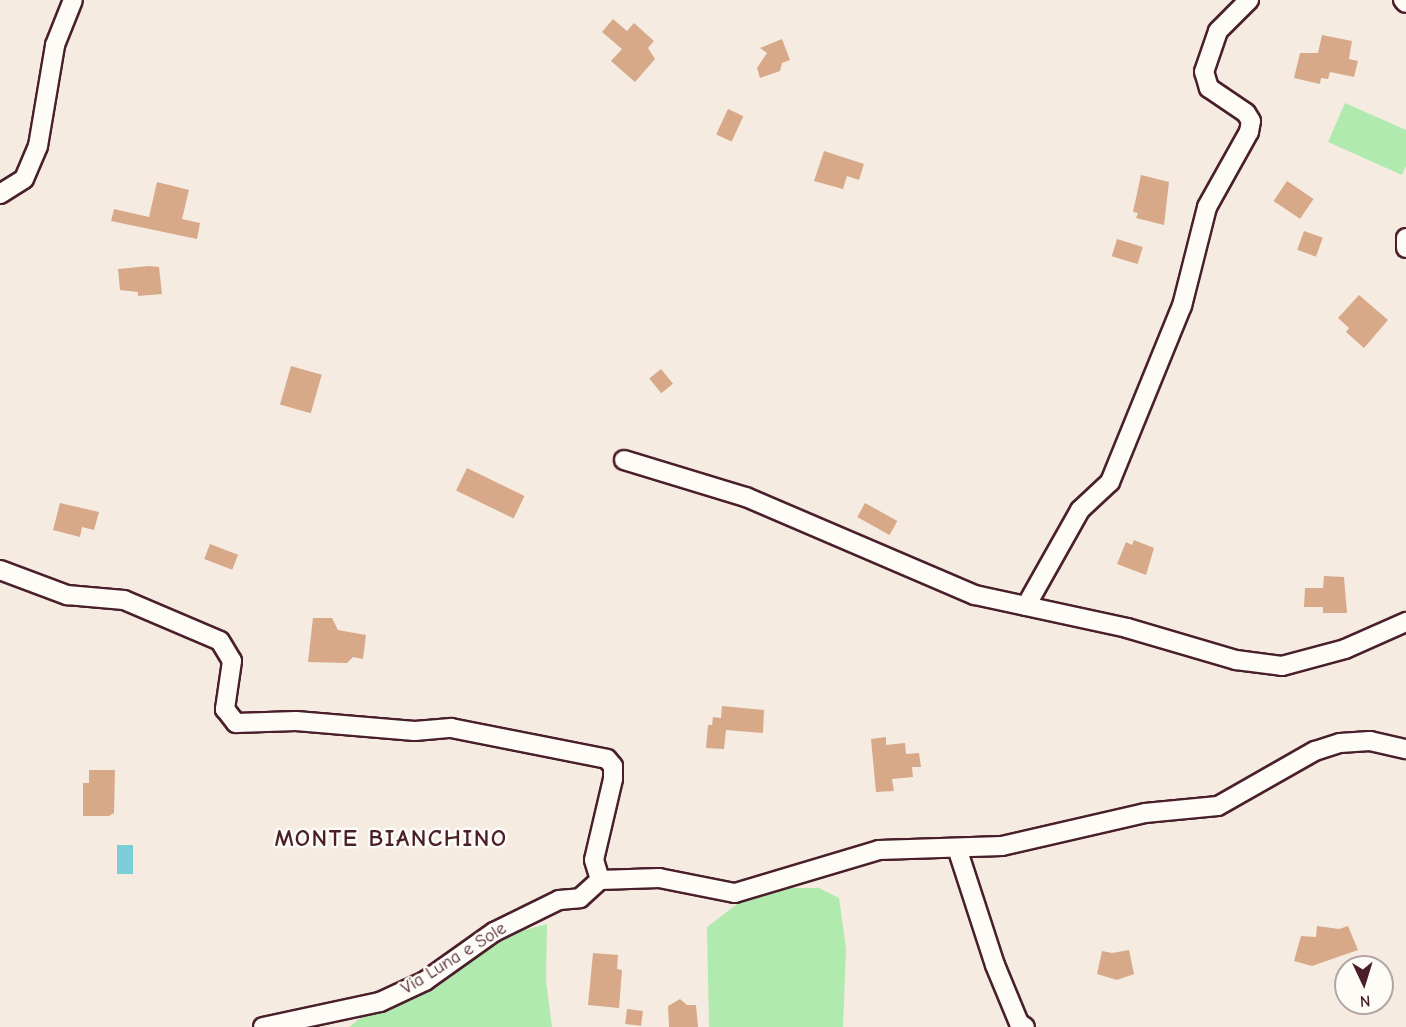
<!DOCTYPE html>
<style>
body{margin:0}
#map{position:relative;width:1406px;height:1027px;overflow:hidden;background:#f5ebe1;font-family:"Comic Neue",sans-serif}
div>[style]{position:absolute}
.green>*{inset:0;background:#b1eaae}
.water>*{inset:0;background:#7ccdd6;transform-origin:0 0}
.building>*{inset:0;background:#d7a988;transform-origin:0 0}
.roads{filter:drop-shadow(2px 0 #4a1f2b) drop-shadow(-2px 0 #4a1f2b) drop-shadow(0 2px #4a1f2b) drop-shadow(0 -2px #4a1f2b)}
.street>*{height:18px;margin:-9px;padding:0 9px;transform-origin:9px;border-radius:9px;background:#fdfcf7}
span{translate:-50% -50%;white-space:nowrap;text-align:center;line-height:1.15;-webkit-text-stroke:5px #fdfcf7;paint-order:stroke}
.street-label{font-size:18px;color:#4a1f2b}
.district-label{font-size:24px;color:#4a1f2b;font-weight:700;letter-spacing:1.5px}
.north{position:absolute;left:1334px;top:955px;width:60px;height:60px;box-sizing:border-box;background:#fdfcf7;border:2px solid #b5a4a5;border-radius:50%;rotate:176deg;font-size:16px;font-weight:700;line-height:24px;text-align:center;color:#4a1f2b}
.north::after{content:'';display:block;margin:auto;width:21px;height:27px;background:#4a1f2b;clip-path:polygon(50% 0,100% 100%,50% 72%,0 100%)}
</style>
<div id="map">
<div class="green">
<i style="clip-path:polygon(1345px 103px,1406px 130px,1406px 166px,1402px 175px,1328px 142px)"></i>
<i style="clip-path:polygon(758px 888px,819px 888px,839px 898px,846px 949px,843px 1027px,709px 1027px,707px 927px)"></i>
<i style="clip-path:polygon(547px 924px,546px 981px,552px 1027px,349px 1027px,380px 1002px,480px 942px)"></i>
</div>
<div class="water">
<i style="left:117px;top:845px;width:16px;height:29px"></i>
</div>
<div class="building">
<i style="clip-path:polygon(613px 19px,627px 31px,634px 23px,654px 41px,648px 48px,655px 59px,635px 82px,611px 61px,622px 49px,602px 32px)"></i>
<i style="clip-path:polygon(1322px 35px,1352px 41px,1349px 59px,1358px 61px,1354px 77px,1330px 72px,1328px 79px,1321px 78px,1320px 84px,1294px 78px,1300px 53px,1318px 53px)"></i>
<i style="clip-path:polygon(782px 39px,790px 60px,782px 63px,780px 71px,760px 78px,757px 68px,767px 53px,760px 48px)"></i>
<i style="left:728px;top:109px;width:17px;height:28px;rotate:25deg"></i>
<i style="clip-path:polygon(824px 151px,864px 164px,859px 180px,847px 176px,843px 189px,814px 181px)"></i>
<i style="clip-path:polygon(1141px 175px,1169px 182px,1164px 225px,1136px 218px,1138px 213px,1133px 212px)"></i>
<i style="left:1287px;top:181px;width:32px;height:24px;rotate:34deg"></i>
<i style="clip-path:polygon(157px 182px,189px 190px,182px 219px,200px 223px,197px 239px,111px 221px,114px 209px,149px 217px)"></i>
<i style="left:1304px;top:231px;width:20px;height:20px;rotate:20deg"></i>
<i style="left:1117px;top:239px;width:27px;height:18px;rotate:17deg"></i>
<i style="clip-path:polygon(149px 266px,159px 267px,162px 294px,138px 296px,138px 292px,120px 290px,118px 269px)"></i>
<i style="clip-path:polygon(1359px 295px,1388px 320px,1364px 348px,1346px 332px,1349px 328px,1338px 318px)"></i>
<i style="left:291px;top:366px;width:32px;height:40px;rotate:16deg"></i>
<i style="left:661px;top:369px;width:19px;height:15px;rotate:51deg"></i>
<i style="left:467px;top:468px;width:64px;height:25px;rotate:26deg"></i>
<i style="clip-path:polygon(60px 503px,99px 512px,94px 530px,82px 527px,80px 537px,53px 530px)"></i>
<i style="left:865px;top:503px;width:37px;height:16px;rotate:29deg"></i>
<i style="clip-path:polygon(1134px 540px,1154px 548px,1146px 575px,1117px 564px,1126px 542px,1132px 545px)"></i>
<i style="left:210px;top:544px;width:30px;height:16px;rotate:21deg"></i>
<i style="clip-path:polygon(1324px 576px,1344px 577px,1347px 613px,1323px 613px,1323px 607px,1304px 607px,1305px 588px,1323px 588px)"></i>
<i style="clip-path:polygon(313px 618px,332px 618px,338px 630px,366px 635px,363px 659px,353px 657px,347px 663px,308px 662px)"></i>
<i style="clip-path:polygon(722px 706px,764px 710px,763px 733px,726px 730px,724px 749px,706px 748px,708px 725px,712px 725px,713px 717px,721px 718px)"></i>
<i style="clip-path:polygon(886px 737px,886px 745px,905px 743px,906px 754px,919px 753px,921px 767px,912px 767px,913px 777px,892px 779px,894px 791px,876px 792px,871px 739px)"></i>
<i style="clip-path:polygon(89px 770px,115px 770px,114px 813px,109px 816px,83px 816px,83px 783px,89px 783px)"></i>
<i style="clip-path:polygon(1317px 926px,1339px 929px,1348px 926px,1358px 950px,1312px 966px,1294px 961px,1301px 936px,1316px 937px)"></i>
<i style="clip-path:polygon(1129px 950px,1134px 974px,1117px 980px,1097px 974px,1102px 951px,1112px 953px)"></i>
<i style="clip-path:polygon(593px 953px,618px 955px,617px 969px,622px 970px,619px 1008px,588px 1005px)"></i>
<i style="clip-path:polygon(680px 999px,687px 1005px,696px 1005px,698px 1027px,669px 1027px,668px 1006px)"></i>
<i style="left:627px;top:1009px;width:16px;height:15px;rotate:7deg"></i>
</div>
<div class="roads">
<div class="street">
<i style="left:1403px;top:0;width:4px;rotate:45deg"></i>
<i style="left:0;top:194px;width:28px;rotate:-32deg"></i>
<i style="left:24px;top:179px;width:36px;rotate:-67deg"></i>
<i style="left:38px;top:146px;width:102px;rotate:-80.4deg"></i>
<i style="left:55px;top:45px;width:48px;rotate:-68.2deg"></i>
<i style="left:1406px;top:238px;width:10px;rotate:90deg"></i>
<i style="left:624px;top:460px;width:127px;rotate:16.9deg"></i>
<i style="left:746px;top:497px;width:249px;rotate:23.2deg"></i>
<i style="left:975px;top:595px;width:156px;rotate:12.2deg"></i>
<i style="left:1127px;top:628px;width:114px;rotate:16.4deg"></i>
<i style="left:1236px;top:660px;width:46px;rotate:7.4deg"></i>
<i style="left:1282px;top:666px;width:65px;rotate:-15.1deg"></i>
<i style="left:1345px;top:649px;width:67px;rotate:-23.9deg"></i>
<i style="left:0;top:570px;width:72px;rotate:20.5deg"></i>
<i style="left:67px;top:595px;width:57px;rotate:5deg"></i>
<i style="left:124px;top:600px;width:104px;rotate:23.1deg"></i>
<i style="left:220px;top:641px;width:23px;rotate:59deg"></i>
<i style="left:232px;top:661px;width:49px;rotate:98.3deg"></i>
<i style="left:225px;top:709px;width:18px;rotate:52deg"></i>
<i style="left:236px;top:723px;width:60px;rotate:-1.9deg"></i>
<i style="left:296px;top:721px;width:119px;rotate:4.8deg"></i>
<i style="left:415px;top:731px;width:36px;rotate:-5deg"></i>
<i style="left:451px;top:728px;width:159px;rotate:11.2deg"></i>
<i style="left:607px;top:759px;width:9px;rotate:49deg"></i>
<i style="left:613px;top:766px;width:13px;rotate:90deg"></i>
<i style="left:613px;top:779px;width:83px;rotate:103.2deg"></i>
<i style="left:594px;top:860px;width:21px;rotate:73deg"></i>
<i style="left:600px;top:880px;width:59px;rotate:-1.9deg"></i>
<i style="left:659px;top:878px;width:77px;rotate:11.2deg"></i>
<i style="left:735px;top:893px;width:150px;rotate:-16.6deg"></i>
<i style="left:879px;top:850px;width:123px;rotate:-1.9deg"></i>
<i style="left:1002px;top:846px;width:147px;rotate:-13deg"></i>
<i style="left:1145px;top:813px;width:73px;rotate:-5.5deg"></i>
<i style="left:1218px;top:806px;width:112px;rotate:-29.6deg"></i>
<i style="left:1315px;top:751px;width:26px;rotate:-18deg"></i>
<i style="left:1340px;top:743px;width:30px;rotate:-4deg"></i>
<i style="left:1370px;top:741px;width:37px;rotate:13deg"></i>
<i style="left:1026px;top:606px;width:110px;rotate:-60.6deg"></i>
<i style="left:1080px;top:510px;width:41px;rotate:-43deg"></i>
<i style="left:1110px;top:482px;width:190px;rotate:-67.8deg"></i>
<i style="left:1182px;top:306px;width:102px;rotate:-75.8deg"></i>
<i style="left:1207px;top:207px;width:86px;rotate:-60.8deg"></i>
<i style="left:1249px;top:132px;width:11px;rotate:-80deg"></i>
<i style="left:1251px;top:121px;width:9px;rotate:-122deg"></i>
<i style="left:1246px;top:113px;width:45px;rotate:-146deg"></i>
<i style="left:1209px;top:88px;width:17px;rotate:-107deg"></i>
<i style="left:1204px;top:72px;width:43px;rotate:-71.1deg"></i>
<i style="left:1218px;top:31px;width:44px;rotate:-45deg"></i>
<i style="left:957px;top:848px;width:123px;rotate:72deg"></i>
<i style="left:995px;top:965px;width:63px;rotate:67.5deg"></i>
<i style="left:1019px;top:1023px;width:7px;rotate:34deg"></i>
<i style="left:263px;top:1027px;width:120px;rotate:-12.1deg"></i>
<i style="left:380px;top:1002px;width:50px;rotate:-25deg"></i>
<i style="left:425px;top:981px;width:85px;rotate:-35.4deg"></i>
<i style="left:494px;top:932px;width:72px;rotate:-26.2deg"></i>
<i style="left:559px;top:900px;width:21px;rotate:-5deg"></i>
<i style="left:580px;top:898px;width:27px;rotate:-42deg"></i>
</div>
</div>
<div class="street-label">
<span style="left:454px;top:959px;rotate:-32deg">Via Luna e Sole</span>
</div>
<div class="district-label">
<span style="left:391px;top:839px">MONTE BIANCHINO</span>
</div>
<div class="north">N</div>
</div>
